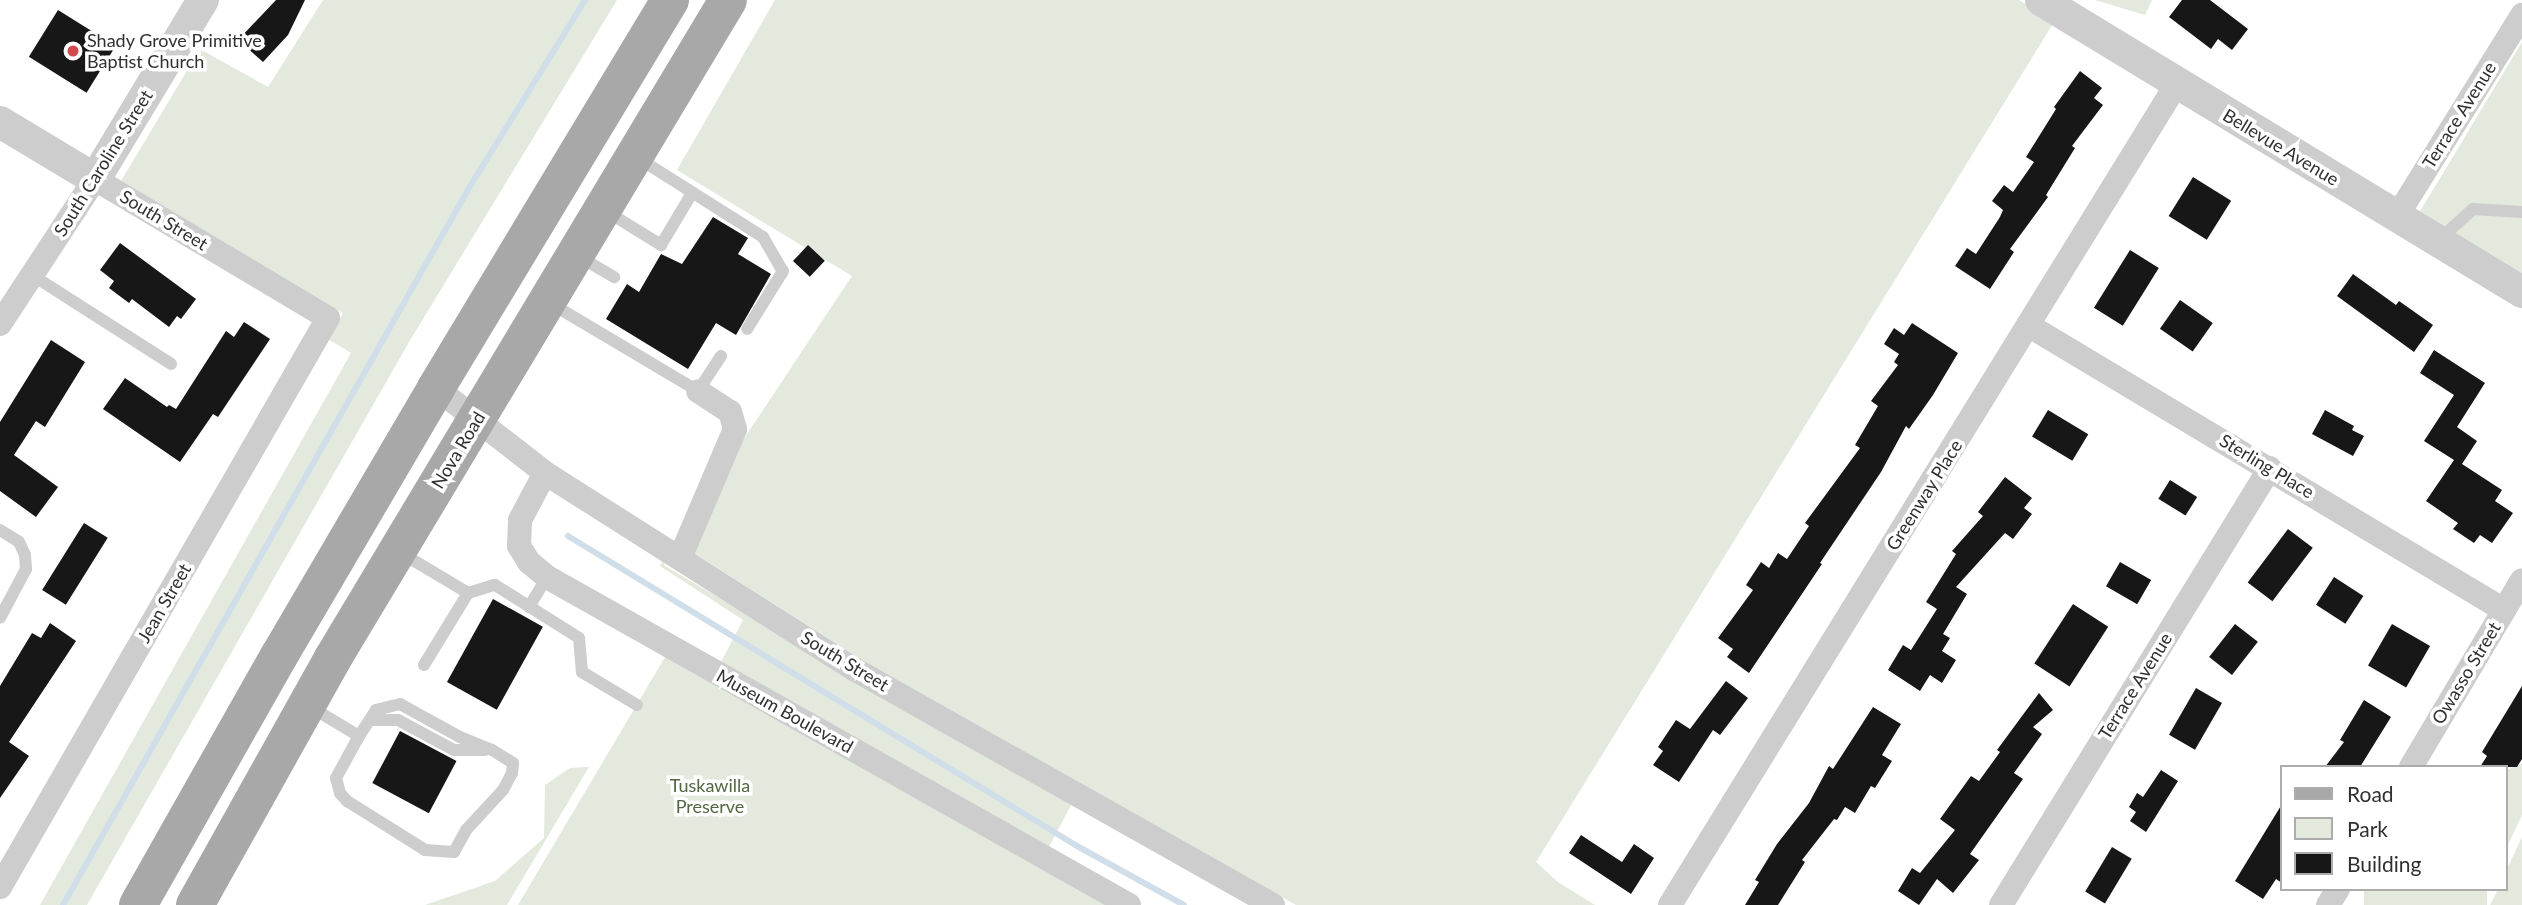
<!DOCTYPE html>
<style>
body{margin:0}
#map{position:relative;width:2522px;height:905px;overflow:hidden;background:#fff;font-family:Lato,sans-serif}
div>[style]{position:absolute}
.green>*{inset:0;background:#e3e9dd;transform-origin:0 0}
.stream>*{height:6px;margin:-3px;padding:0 3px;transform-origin:3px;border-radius:3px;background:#cfdee9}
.building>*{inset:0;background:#171717;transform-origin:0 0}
.service>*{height:12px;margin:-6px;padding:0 6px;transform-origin:6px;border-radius:6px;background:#cdcdcd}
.minor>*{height:24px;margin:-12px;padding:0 12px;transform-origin:12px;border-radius:12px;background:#cdcdcd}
.tertiary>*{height:32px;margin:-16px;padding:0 16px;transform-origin:16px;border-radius:16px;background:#cdcdcd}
.primary>*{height:38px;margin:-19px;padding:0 19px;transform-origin:19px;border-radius:19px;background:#a8a8a8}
.dots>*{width:19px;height:19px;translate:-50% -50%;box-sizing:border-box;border:4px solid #fff;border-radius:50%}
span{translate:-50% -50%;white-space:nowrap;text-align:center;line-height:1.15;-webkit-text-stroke:7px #fff;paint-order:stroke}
.poi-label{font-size:18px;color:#303030}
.left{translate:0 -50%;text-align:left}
.street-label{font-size:18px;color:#303030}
.park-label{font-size:18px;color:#526742}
.legend{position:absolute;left:2280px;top:765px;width:228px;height:126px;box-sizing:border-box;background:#fff;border:2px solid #acacac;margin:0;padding:9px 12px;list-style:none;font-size:21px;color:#303030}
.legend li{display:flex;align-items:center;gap:14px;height:35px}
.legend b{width:35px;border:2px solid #acacac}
</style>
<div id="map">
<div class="green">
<i style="clip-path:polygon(323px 0,617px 0,409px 342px,87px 905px,40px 905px,351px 353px,328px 339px,343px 313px,121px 181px,200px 49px,268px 87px)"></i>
<i style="clip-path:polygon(775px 0,2019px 0,2054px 22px,1536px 862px,1558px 882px,1595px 905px,1296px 905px,861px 659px,694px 553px,739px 446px,852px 276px,677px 170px)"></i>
<i style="clip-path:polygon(2095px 0,2152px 0,2145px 15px)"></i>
<i style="clip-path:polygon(2522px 42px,2522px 274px,2419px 213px)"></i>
<i style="clip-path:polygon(663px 561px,665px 566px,1071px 805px,1049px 847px,721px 662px,743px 620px,660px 566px)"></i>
<i style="clip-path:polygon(671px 647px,1129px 905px,518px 905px)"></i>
<i style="clip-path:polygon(2522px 764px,2522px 815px,2506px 849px,2506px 770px)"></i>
<i style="clip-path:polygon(589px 767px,507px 905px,425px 905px,495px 881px,544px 838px,545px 785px,570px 768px)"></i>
<i style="clip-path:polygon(2522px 837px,2522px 905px,2490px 905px,2498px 889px,2506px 889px,2506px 871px)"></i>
<i style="left:2364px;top:889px;width:123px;height:18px"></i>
</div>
<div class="stream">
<i style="left:568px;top:536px;width:596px;rotate:31.34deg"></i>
<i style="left:1077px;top:846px;width:122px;rotate:28.9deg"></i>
<i style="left:63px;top:905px;width:824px;rotate:-60.48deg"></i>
<i style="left:469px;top:188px;width:221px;rotate:-58.3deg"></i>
</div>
<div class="building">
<i style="clip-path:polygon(276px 0,305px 0,288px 35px,263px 62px,238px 40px)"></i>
<i style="clip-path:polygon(2182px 0,2210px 0,2248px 29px,2232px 50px,2218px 39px,2211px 49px,2169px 17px)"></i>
<i style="left:58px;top:10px;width:68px;height:55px;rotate:32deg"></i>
<i style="clip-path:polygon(2080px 71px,2102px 88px,2094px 98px,2103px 105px,2072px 146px,2075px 148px,2046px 195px,2048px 197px,2010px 249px,2014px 252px,1990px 289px,1955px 266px,1967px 248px,1976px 254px,2000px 217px,2003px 210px,1992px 201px,2004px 185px,2013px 192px,2034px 162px,2026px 157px,2056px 109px,2054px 107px)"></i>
<i style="left:2193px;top:177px;width:45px;height:46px;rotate:32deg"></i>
<i style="clip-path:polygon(713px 217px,748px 238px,738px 254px,771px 274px,736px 335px,716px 323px,688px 369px,606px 319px,627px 284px,639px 292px,661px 254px,682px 264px)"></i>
<i style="clip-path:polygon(120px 243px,196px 299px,181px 319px,177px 316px,169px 327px,132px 299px,129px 303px,109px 288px,114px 281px,100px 270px)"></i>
<i style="left:808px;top:245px;width:23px;height:22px;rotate:43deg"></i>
<i style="left:2130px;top:250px;width:34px;height:68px;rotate:32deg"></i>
<i style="clip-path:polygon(2353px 274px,2396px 305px,2399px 301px,2433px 325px,2414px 352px,2337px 296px)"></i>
<i style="left:2180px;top:300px;width:40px;height:35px;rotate:35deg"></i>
<i style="clip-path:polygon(244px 322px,270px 339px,218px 417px,213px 414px,180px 462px,103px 409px,125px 378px,167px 407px,169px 405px,176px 409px,226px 331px,234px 337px)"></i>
<i style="clip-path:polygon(1912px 323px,1958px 353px,1933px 395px,1909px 429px,1906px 426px,1881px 472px,1820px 563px,1822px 564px,1749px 673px,1727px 657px,1733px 649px,1718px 638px,1753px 590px,1746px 585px,1761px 562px,1769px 568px,1778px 553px,1787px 559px,1809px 526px,1805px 523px,1860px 448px,1855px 445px,1878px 406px,1871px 401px,1898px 365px,1894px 362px,1899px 354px,1884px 344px,1894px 328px,1904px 335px)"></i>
<i style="clip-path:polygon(51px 340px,85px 362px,45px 427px,36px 421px,14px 455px,58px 487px,36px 517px,0 491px,0 422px)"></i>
<i style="clip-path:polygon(2434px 350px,2485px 383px,2457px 427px,2477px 441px,2462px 464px,2502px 490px,2495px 501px,2513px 513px,2492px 543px,2480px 535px,2474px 543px,2453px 529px,2458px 523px,2426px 501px,2454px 460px,2424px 441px,2454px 395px,2420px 373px)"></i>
<i style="left:2048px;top:410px;width:47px;height:31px;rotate:31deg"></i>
<i style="clip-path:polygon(2325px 410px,2354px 426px,2352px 430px,2364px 436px,2353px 456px,2312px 434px)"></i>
<i style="clip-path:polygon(2005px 477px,2032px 498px,2024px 508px,2032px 514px,2013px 539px,2005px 533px,1956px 587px,1967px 594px,1943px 634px,1950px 638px,1942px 651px,1956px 660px,1942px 683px,1930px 675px,1920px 691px,1888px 670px,1903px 645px,1911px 650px,1937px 609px,1926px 602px,1956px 554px,1952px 551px,1983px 516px,1978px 512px)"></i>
<i style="left:2170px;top:480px;width:32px;height:22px;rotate:32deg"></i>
<i style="left:84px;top:523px;width:28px;height:79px;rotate:32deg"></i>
<i style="left:2288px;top:529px;width:31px;height:67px;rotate:37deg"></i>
<i style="left:2120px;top:562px;width:36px;height:28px;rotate:30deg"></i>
<i style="left:2334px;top:577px;width:35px;height:33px;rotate:33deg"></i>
<i style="left:493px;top:599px;width:57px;height:95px;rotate:29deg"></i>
<i style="left:2073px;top:604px;width:42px;height:71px;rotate:33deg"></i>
<i style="clip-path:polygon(50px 623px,76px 641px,9px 742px,29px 756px,0 798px,0 686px,32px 633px,41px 638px)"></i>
<i style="left:2235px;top:624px;width:29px;height:42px;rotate:38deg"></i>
<i style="left:2392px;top:624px;width:44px;height:48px;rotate:30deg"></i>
<i style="clip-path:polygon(1726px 681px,1748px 698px,1720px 735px,1713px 730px,1679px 782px,1653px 765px,1663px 751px,1658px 747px,1676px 720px,1690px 729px)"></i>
<i style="clip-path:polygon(2522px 686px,2522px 759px,2517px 767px,2480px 767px,2487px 756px,2482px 752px)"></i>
<i style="left:2196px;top:688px;width:30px;height:54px;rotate:30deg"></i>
<i style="clip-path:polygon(2039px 693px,2053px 710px,2033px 727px,2042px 734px,2014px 773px,2023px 779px,1970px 854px,1979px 860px,1953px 893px,1937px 879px,1919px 905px,1898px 891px,1912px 868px,1920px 873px,1955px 830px,1940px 819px,1971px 776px,1979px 781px,2000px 752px,1997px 750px)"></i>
<i style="clip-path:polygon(2364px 700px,2391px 717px,2360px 767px,2325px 767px,2344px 742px,2340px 740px)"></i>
<i style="clip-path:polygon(1873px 707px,1901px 724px,1882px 755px,1892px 761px,1875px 788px,1871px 786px,1855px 813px,1845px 807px,1837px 820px,1834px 819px,1802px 860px,1805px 862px,1778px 905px,1745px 905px,1759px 882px,1755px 880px,1777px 844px,1809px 803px,1829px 766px,1833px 769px)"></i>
<i style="left:400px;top:731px;width:64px;height:59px;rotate:28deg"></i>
<i style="clip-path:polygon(2161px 770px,2178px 781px,2146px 832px,2130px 821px,2136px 812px,2129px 807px,2137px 793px,2143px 797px)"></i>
<i style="clip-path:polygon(2282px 804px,2282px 883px,2276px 879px,2263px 899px,2235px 881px)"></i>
<i style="clip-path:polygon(1581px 835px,1622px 862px,1634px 844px,1654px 858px,1631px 894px,1569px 853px)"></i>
<i style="left:2112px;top:847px;width:23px;height:52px;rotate:31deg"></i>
</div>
<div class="service">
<i style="left:638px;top:158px;width:148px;rotate:32.3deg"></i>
<i style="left:763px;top:237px;width:39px;rotate:60deg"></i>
<i style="left:783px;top:271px;width:68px;rotate:121.8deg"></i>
<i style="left:606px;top:211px;width:65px;rotate:31.7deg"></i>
<i style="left:661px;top:245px;width:61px;rotate:-59.2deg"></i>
<i style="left:2440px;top:239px;width:45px;rotate:-42.3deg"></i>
<i style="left:2473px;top:209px;width:49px;rotate:3.5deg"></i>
<i style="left:578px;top:256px;width:42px;rotate:30.3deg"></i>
<i style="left:32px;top:275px;width:165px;rotate:32.6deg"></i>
<i style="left:550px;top:303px;width:172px;rotate:30.7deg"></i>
<i style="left:698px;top:391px;width:42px;rotate:-56.7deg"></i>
<i style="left:0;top:530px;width:22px;rotate:32deg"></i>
<i style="left:19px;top:542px;width:14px;rotate:65deg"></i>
<i style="left:25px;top:555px;width:14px;rotate:86deg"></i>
<i style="left:26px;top:569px;width:55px;rotate:118deg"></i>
<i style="left:401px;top:553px;width:78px;rotate:30.8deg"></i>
<i style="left:468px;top:593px;width:28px;rotate:-17deg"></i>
<i style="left:495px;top:585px;width:99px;rotate:32.2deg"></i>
<i style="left:579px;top:638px;width:34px;rotate:85deg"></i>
<i style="left:582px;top:672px;width:64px;rotate:31deg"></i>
<i style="left:529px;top:607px;width:35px;rotate:-59deg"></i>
<i style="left:424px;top:665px;width:84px;rotate:-58.6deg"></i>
<i style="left:309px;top:706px;width:58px;rotate:31deg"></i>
<i style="left:359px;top:736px;width:48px;rotate:118.7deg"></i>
<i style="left:336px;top:778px;width:16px;rotate:75deg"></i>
<i style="left:340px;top:793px;width:11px;rotate:49deg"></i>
<i style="left:347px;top:801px;width:92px;rotate:32.1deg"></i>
<i style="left:425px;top:850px;width:29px;rotate:4deg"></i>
<i style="left:454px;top:852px;width:26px;rotate:-61deg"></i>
<i style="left:467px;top:829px;width:53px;rotate:-47.3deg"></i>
<i style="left:503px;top:790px;width:19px;rotate:-62deg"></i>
<i style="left:512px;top:773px;width:10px;rotate:-84deg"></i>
<i style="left:513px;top:763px;width:25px;rotate:-148deg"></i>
<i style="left:492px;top:750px;width:35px;rotate:-158deg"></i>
<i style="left:460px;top:737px;width:68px;rotate:-151.2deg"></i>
<i style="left:400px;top:704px;width:25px;rotate:166deg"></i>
<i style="left:376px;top:710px;width:31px;rotate:123deg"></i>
<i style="left:370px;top:720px;width:28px"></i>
<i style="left:398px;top:720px;width:64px;rotate:28.2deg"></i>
<i style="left:454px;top:750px;width:31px"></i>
</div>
<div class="minor">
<i style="left:2397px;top:216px;width:237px;rotate:-58.1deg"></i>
<i style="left:0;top:324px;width:173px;rotate:-56.8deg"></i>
<i style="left:95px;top:179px;width:271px;rotate:30.8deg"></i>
<i style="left:328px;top:318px;width:657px;rotate:119.96deg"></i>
<i style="left:2028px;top:325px;width:555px;rotate:30.91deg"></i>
<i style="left:436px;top:388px;width:138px;rotate:37.9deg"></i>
<i style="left:545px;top:473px;width:366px;rotate:32.4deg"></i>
<i style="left:854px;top:669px;width:481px;rotate:29.4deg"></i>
<i style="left:545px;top:473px;width:53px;rotate:118deg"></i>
<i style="left:520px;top:520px;width:26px;rotate:92deg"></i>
<i style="left:519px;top:546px;width:19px;rotate:58deg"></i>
<i style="left:529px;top:562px;width:23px;rotate:40deg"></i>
<i style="left:547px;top:577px;width:668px;rotate:29.4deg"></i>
<i style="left:680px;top:558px;width:140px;rotate:-66.9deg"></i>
<i style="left:735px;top:429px;width:18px;rotate:-106deg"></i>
<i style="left:730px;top:412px;width:38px;rotate:-147deg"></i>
<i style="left:2411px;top:767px;width:217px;rotate:-59.3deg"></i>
<i style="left:1670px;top:905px;width:964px;rotate:-58.32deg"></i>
<i style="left:2001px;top:905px;width:513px;rotate:-58.39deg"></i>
<i style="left:2328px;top:905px;width:19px;rotate:-58deg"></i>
</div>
<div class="tertiary">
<i style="left:2041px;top:0;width:563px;rotate:31.26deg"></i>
<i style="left:0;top:122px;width:111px;rotate:31deg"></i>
<i style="left:95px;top:179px;width:209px;rotate:-58.9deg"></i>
</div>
<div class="primary">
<i style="left:138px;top:905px;width:286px;rotate:-60.5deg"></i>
<i style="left:279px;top:656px;width:311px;rotate:-59.6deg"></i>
<i style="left:436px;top:388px;width:453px;rotate:-58.9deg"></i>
<i style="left:195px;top:905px;width:283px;rotate:-60.8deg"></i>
<i style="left:333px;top:658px;width:767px;rotate:-59.02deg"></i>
</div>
<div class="dots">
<i style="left:73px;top:51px;background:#d2484c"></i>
</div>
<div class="poi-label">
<span class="left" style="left:87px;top:51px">Shady Grove Primitive<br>Baptist Church</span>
</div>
<div class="street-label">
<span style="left:2459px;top:115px;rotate:-58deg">Terrace Avenue</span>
<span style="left:2281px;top:147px;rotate:31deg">Bellevue Avenue</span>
<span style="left:103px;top:163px;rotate:-58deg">South Caroline Street</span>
<span style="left:164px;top:220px;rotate:31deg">South Street</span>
<span style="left:458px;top:450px;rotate:-59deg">Nova Road</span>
<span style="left:2267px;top:466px;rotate:31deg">Sterling Place</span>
<span style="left:1924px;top:495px;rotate:-58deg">Greenway Place</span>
<span style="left:164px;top:603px;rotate:-60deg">Jean Street</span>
<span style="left:845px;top:661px;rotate:31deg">South Street</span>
<span style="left:2466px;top:673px;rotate:-59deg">Owasso Street</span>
<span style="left:2135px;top:686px;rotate:-58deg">Terrace Avenue</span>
<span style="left:785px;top:711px;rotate:29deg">Museum Boulevard</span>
</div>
<div class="park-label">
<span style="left:710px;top:796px">Tuskawilla<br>Preserve</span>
</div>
<ul class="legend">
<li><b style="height:9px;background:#a8a8a8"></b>Road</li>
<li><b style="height:19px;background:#e3e9dd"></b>Park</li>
<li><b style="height:19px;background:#171717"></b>Building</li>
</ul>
</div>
